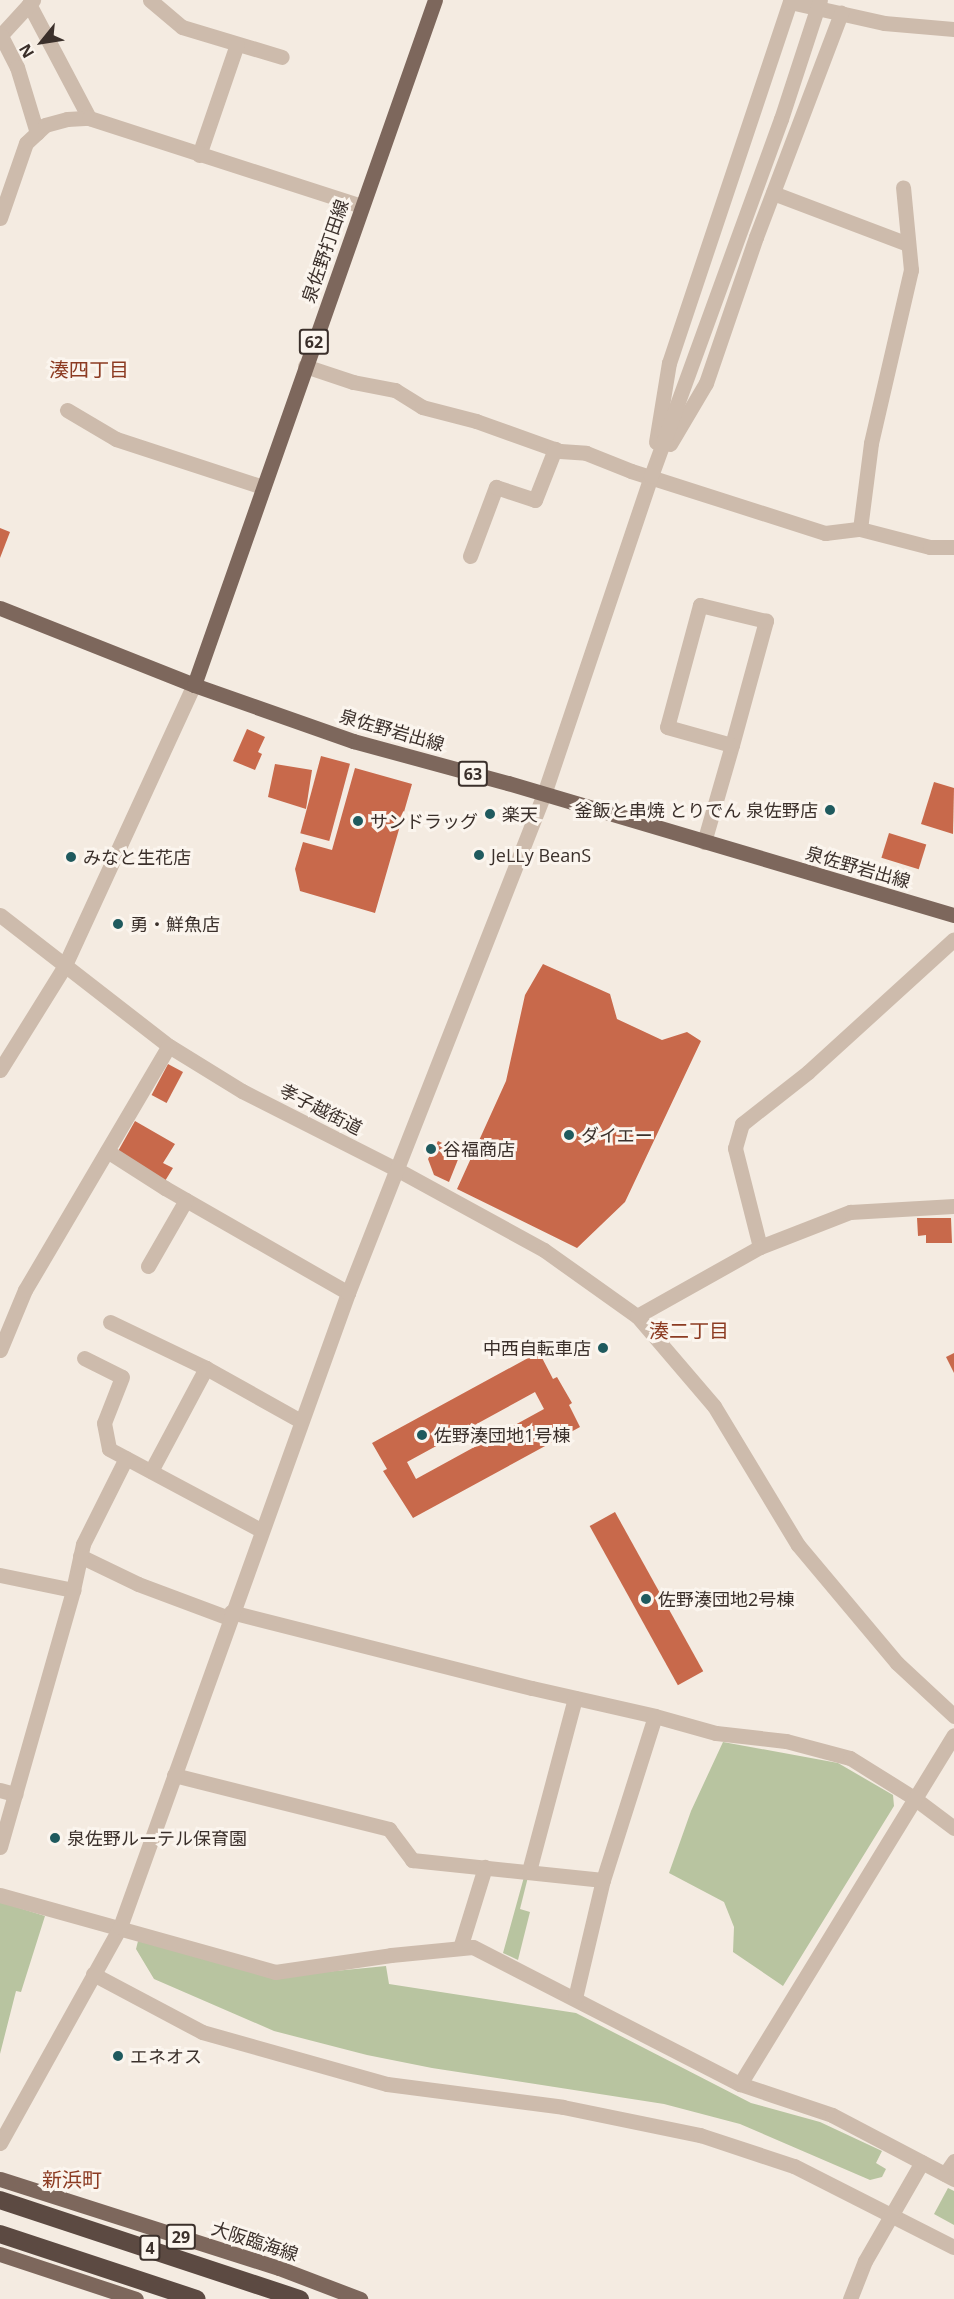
<!DOCTYPE html>
<meta charset="utf-8">
<style>
body{margin:0}
#map{position:relative;width:954px;height:2299px;overflow:hidden;background:#f4ebe1;font-family:"Open Sans","Noto Sans JP",sans-serif}
div>[style]{position:absolute}
.green>*{inset:0;background:#b8c4a0}
.building>*{inset:0;background:#c8694b;transform-origin:0 0}
.minor>*{height:15px;margin:-7.5px;padding:0 7.5px;transform-origin:7.5px;border-radius:7.5px;background:#cdbbac}
.major>*{height:15px;margin:-7.5px;padding:0 7.5px;transform-origin:7.5px;border-radius:7.5px;background:#7d675c}
.highway>*{height:18px;margin:-9px;padding:0 9px;transform-origin:9px;border-radius:9px;background:#5c4a42}
.dots>*{width:16px;height:16px;translate:-50% -50%;box-sizing:border-box;border:3px solid #fbf5ee;border-radius:50%}
span{translate:-50% -50%;white-space:nowrap;text-align:center;line-height:1.15;-webkit-text-stroke:6px #fbf5ee;paint-order:stroke}
.shield-label span{padding:2px 4px;background:#fbf5ee;border:2px solid;border-radius:4px;-webkit-text-stroke-width:0}
.shield-label{font-size:16px;color:#3b302b;font-weight:700}
.street-label{font-size:18px;color:#3b302b}
.poi-label{font-size:18px;color:#3b302b}
.right{translate:-100% -50%;text-align:right}
.left{translate:0 -50%;text-align:left}
.neighbourhood-label{font-size:20px;color:#8c3b22}
.north{position:absolute;left:12px;top:12px;width:60px;height:60px;-webkit-text-stroke:4px #fbf5ee;paint-order:stroke;rotate:240deg;font-size:16px;font-weight:700;line-height:24px;text-align:center;color:#3b302b}
.north::after{content:'';display:block;margin:auto;width:21px;height:27px;background:#3b302b;clip-path:polygon(50% 0,100% 100%,50% 72%,0 100%)}
</style>
<div id="map">
<div class="green">
<i style="clip-path:polygon(723px 1742px,838px 1763px,893px 1795px,894px 1806px,783px 1986px,733px 1952px,734px 1927px,724px 1902px,669px 1873px,691px 1811px)"></i>
<i style="clip-path:polygon(524px 1877px,528px 1877px,520px 1909px,530px 1912px,518px 1960px,503px 1953px)"></i>
<i style="clip-path:polygon(0 1902px,45px 1916px,21px 1992px,16px 1991px,0 2054px)"></i>
<i style="clip-path:polygon(138px 1941px,273px 1977px,386px 1966px,389px 1984px,576px 2013px,751px 2103px,820px 2122px,882px 2151px,876px 2163px,886px 2169px,882px 2177px,870px 2180px,740px 2124px,664px 2104px,432px 2068px,367px 2055px,274px 2031px,154px 1979px,136px 1949px)"></i>
<i style="clip-path:polygon(948px 2188px,954px 2191px,954px 2225px,934px 2214px)"></i>
</div>
<div class="building">
<i style="clip-path:polygon(0 528px,10px 532px,0 558px)"></i>
<i style="clip-path:polygon(247px 729px,265px 737px,258px 752px,262px 754px,255px 770px,233px 761px)"></i>
<i style="left:321px;top:756px;width:30px;height:80px;rotate:15deg"></i>
<i style="clip-path:polygon(275px 764px,312px 770px,306px 809px,268px 797px)"></i>
<i style="clip-path:polygon(355px 768px,412px 784px,375px 913px,300px 891px,295px 869px,303px 842px,332px 850px)"></i>
<i style="clip-path:polygon(934px 782px,954px 788px,953px 834px,921px 824px)"></i>
<i style="left:889px;top:833px;width:39px;height:26px;rotate:17deg"></i>
<i style="clip-path:polygon(543px 964px,610px 994px,617px 1019px,662px 1040px,687px 1032px,701px 1041px,625px 1202px,577px 1248px,457px 1189px,506px 1081px,525px 995px)"></i>
<i style="left:168px;top:1064px;width:17px;height:35px;rotate:28deg"></i>
<i style="clip-path:polygon(135px 1121px,175px 1144px,163px 1163px,173px 1168px,165px 1181px,117px 1153px)"></i>
<i style="clip-path:polygon(438px 1141px,461px 1152px,449px 1182px,434px 1175px,428px 1159px)"></i>
<i style="clip-path:polygon(917px 1218px,951px 1218px,952px 1243px,926px 1243px,926px 1235px,918px 1236px)"></i>
<i style="clip-path:polygon(evenodd,539px 1352px,553px 1379px,557px 1377px,572px 1403px,569px 1405px,580px 1427px,413px 1518px,383px 1471px,387px 1469px,372px 1443px,539px 1352px,535px 1392px,544px 1409px,416px 1479px,407px 1462px,535px 1392px)"></i>
<i style="clip-path:polygon(954px 1353px,954px 1373px,946px 1357px)"></i>
<i style="left:615px;top:1512px;width:182px;height:29px;rotate:61deg"></i>
</div>
<div class="minor">
<i style="left:150px;top:0;width:42px;rotate:40.2deg"></i>
<i style="left:182px;top:27px;width:104px;rotate:16.7deg"></i>
<i style="left:29px;top:4px;width:129px;rotate:62.2deg"></i>
<i style="left:0;top:36px;width:49px;rotate:-47.5deg"></i>
<i style="left:1px;top:36px;width:35px;rotate:63deg"></i>
<i style="left:17px;top:67px;width:69px;rotate:73.1deg"></i>
<i style="left:199px;top:155px;width:117px;rotate:-71.1deg"></i>
<i style="left:773px;top:193px;width:144px;rotate:20.7deg"></i>
<i style="left:0;top:218px;width:79px;rotate:-70.9deg"></i>
<i style="left:26px;top:143px;width:26px;rotate:-43deg"></i>
<i style="left:45px;top:125px;width:23px;rotate:-15deg"></i>
<i style="left:67px;top:119px;width:22px;rotate:-3deg"></i>
<i style="left:89px;top:118px;width:286px;rotate:17.9deg"></i>
<i style="left:305px;top:366px;width:51px;rotate:18.4deg"></i>
<i style="left:353px;top:382px;width:43px;rotate:10.8deg"></i>
<i style="left:395px;top:390px;width:32px;rotate:32deg"></i>
<i style="left:422px;top:407px;width:56px;rotate:14.5deg"></i>
<i style="left:476px;top:421px;width:89px;rotate:19.7deg"></i>
<i style="left:560px;top:451px;width:26px;rotate:4deg"></i>
<i style="left:586px;top:453px;width:48px;rotate:21.8deg"></i>
<i style="left:631px;top:471px;width:204px;rotate:17.7deg"></i>
<i style="left:825px;top:533px;width:35px;rotate:-7deg"></i>
<i style="left:860px;top:529px;width:72px;rotate:14.4deg"></i>
<i style="left:930px;top:547px;width:24px"></i>
<i style="left:67px;top:410px;width:57px;rotate:30.6deg"></i>
<i style="left:116px;top:439px;width:155px;rotate:18.1deg"></i>
<i style="left:656px;top:442px;width:80px;rotate:-80.7deg"></i>
<i style="left:669px;top:363px;width:381px;rotate:-71.5deg"></i>
<i style="left:790px;top:2px;width:96px;rotate:12.6deg"></i>
<i style="left:884px;top:23px;width:70px;rotate:4.9deg"></i>
<i style="left:670px;top:444px;width:71px;rotate:-59.5deg"></i>
<i style="left:706px;top:383px;width:154px;rotate:-71.1deg"></i>
<i style="left:756px;top:237px;width:240px;rotate:-69.2deg"></i>
<i style="left:860px;top:529px;width:87px;rotate:-82.7deg"></i>
<i style="left:871px;top:443px;width:178px;rotate:-77deg"></i>
<i style="left:911px;top:270px;width:83px;rotate:-95.5deg"></i>
<i style="left:470px;top:556px;width:74px;rotate:-69.4deg"></i>
<i style="left:496px;top:487px;width:41px;rotate:18.4deg"></i>
<i style="left:535px;top:500px;width:55px;rotate:-68.6deg"></i>
<i style="left:704px;top:842px;width:101px;rotate:-73.9deg"></i>
<i style="left:732px;top:745px;width:129px;rotate:-74.7deg"></i>
<i style="left:766px;top:621px;width:68px;rotate:-166.4deg"></i>
<i style="left:700px;top:605px;width:126px;rotate:105.1deg"></i>
<i style="left:667px;top:727px;width:67px;rotate:15.5deg"></i>
<i style="left:0;top:915px;width:214px;rotate:37.8deg"></i>
<i style="left:169px;top:1046px;width:86px;rotate:31.7deg"></i>
<i style="left:242px;top:1091px;width:175px;rotate:26.9deg"></i>
<i style="left:398px;top:1170px;width:166px;rotate:28.7deg"></i>
<i style="left:544px;top:1250px;width:114px;rotate:35.4deg"></i>
<i style="left:637px;top:1316px;width:118px;rotate:49.5deg"></i>
<i style="left:714px;top:1406px;width:162px;rotate:58.9deg"></i>
<i style="left:798px;top:1545px;width:154px;rotate:50deg"></i>
<i style="left:897px;top:1663px;width:78px;rotate:42.9deg"></i>
<i style="left:0;top:1070px;width:121px;rotate:-58.1deg"></i>
<i style="left:64px;top:967px;width:311px;rotate:-65.3deg"></i>
<i style="left:107px;top:1151px;width:69px;rotate:32.5deg"></i>
<i style="left:165px;top:1188px;width:211px;rotate:29.8deg"></i>
<i style="left:760px;top:1247px;width:102px;rotate:-104.2deg"></i>
<i style="left:735px;top:1148px;width:25px;rotate:-74deg"></i>
<i style="left:742px;top:1124px;width:84px;rotate:-38.2deg"></i>
<i style="left:808px;top:1072px;width:197px;rotate:-42.3deg"></i>
<i style="left:148px;top:1266px;width:76px;rotate:-60.1deg"></i>
<i style="left:637px;top:1316px;width:141px;rotate:-29.3deg"></i>
<i style="left:760px;top:1247px;width:97px;rotate:-21.3deg"></i>
<i style="left:850px;top:1212px;width:104px;rotate:-3.3deg"></i>
<i style="left:110px;top:1322px;width:106px;rotate:25.6deg"></i>
<i style="left:0;top:1350px;width:65px;rotate:-67.4deg"></i>
<i style="left:25px;top:1290px;width:283px;rotate:-59.5deg"></i>
<i style="left:84px;top:1358px;width:42px;rotate:26.6deg"></i>
<i style="left:122px;top:1377px;width:49px;rotate:111.4deg"></i>
<i style="left:104px;top:1423px;width:26px;rotate:79deg"></i>
<i style="left:109px;top:1449px;width:172px;rotate:28.1deg"></i>
<i style="left:151px;top:1471px;width:117px;rotate:-61.9deg"></i>
<i style="left:206px;top:1368px;width:109px;rotate:29.2deg"></i>
<i style="left:80px;top:1556px;width:64px;rotate:25.8deg"></i>
<i style="left:138px;top:1584px;width:97px;rotate:20.5deg"></i>
<i style="left:0;top:1575px;width:75px;rotate:11.6deg"></i>
<i style="left:231px;top:1612px;width:310px;rotate:14.2deg"></i>
<i style="left:532px;top:1688px;width:126px;rotate:12.8deg"></i>
<i style="left:655px;top:1716px;width:63px;rotate:15.6deg"></i>
<i style="left:716px;top:1733px;width:70px;rotate:6.5deg"></i>
<i style="left:786px;top:1741px;width:66px;rotate:14.9deg"></i>
<i style="left:850px;top:1758px;width:75px;rotate:32deg"></i>
<i style="left:914px;top:1798px;width:50px;rotate:36.9deg"></i>
<i style="left:174px;top:1775px;width:222px;rotate:14.1deg"></i>
<i style="left:389px;top:1829px;width:39px;rotate:53deg"></i>
<i style="left:412px;top:1860px;width:192px;rotate:6deg"></i>
<i style="left:0;top:1790px;width:16px;rotate:15deg"></i>
<i style="left:0;top:1847px;width:267px;rotate:-74.1deg"></i>
<i style="left:73px;top:1590px;width:47px;rotate:-77.7deg"></i>
<i style="left:83px;top:1544px;width:96px;rotate:-63.4deg"></i>
<i style="left:529px;top:1871px;width:179px;rotate:-75.1deg"></i>
<i style="left:0;top:1895px;width:286px;rotate:15.6deg"></i>
<i style="left:275px;top:1972px;width:117px;rotate:-8.3deg"></i>
<i style="left:391px;top:1955px;width:82px;rotate:-5.6deg"></i>
<i style="left:473px;top:1947px;width:300px;rotate:27.2deg"></i>
<i style="left:740px;top:2084px;width:97px;rotate:18.6deg"></i>
<i style="left:832px;top:2115px;width:138px;rotate:27.7deg"></i>
<i style="left:460px;top:1948px;width:85px;rotate:-72.8deg"></i>
<i style="left:93px;top:1974px;width:123px;rotate:28deg"></i>
<i style="left:202px;top:2032px;width:192px;rotate:15.7deg"></i>
<i style="left:387px;top:2084px;width:177px;rotate:7.4deg"></i>
<i style="left:563px;top:2107px;width:140px;rotate:11.6deg"></i>
<i style="left:700px;top:2135px;width:99px;rotate:18.3deg"></i>
<i style="left:794px;top:2166px;width:179px;rotate:26.9deg"></i>
<i style="left:575px;top:1998px;width:121px;rotate:-76.7deg"></i>
<i style="left:603px;top:1880px;width:172px;rotate:-72.4deg"></i>
<i style="left:740px;top:2084px;width:409px;rotate:-58.5deg"></i>
<i style="left:0;top:2143px;width:247px;rotate:-60.9deg"></i>
<i style="left:120px;top:1927px;width:674px;rotate:-70.22deg"></i>
<i style="left:348px;top:1293px;width:536px;rotate:-68.56deg"></i>
<i style="left:544px;top:794px;width:336px;rotate:-71.4deg"></i>
<i style="left:651px;top:476px;width:380px;rotate:-70deg"></i>
<i style="left:781px;top:119px;width:125px;rotate:-71.9deg"></i>
<i style="left:945px;top:2174px;width:16px;rotate:-55deg"></i>
<i style="left:850px;top:2299px;width:41px;rotate:-68.5deg"></i>
<i style="left:865px;top:2261px;width:114px;rotate:-60.1deg"></i>
</div>
<div class="major">
<i style="left:0;top:608px;width:209px;rotate:21.6deg"></i>
<i style="left:194px;top:685px;width:169px;rotate:19.4deg"></i>
<i style="left:353px;top:741px;width:161px;rotate:15.2deg"></i>
<i style="left:508px;top:783px;width:465px;rotate:16.5deg"></i>
<i style="left:194px;top:685px;width:726px;rotate:-70.62deg"></i>
<i style="left:0;top:2179px;width:293px;rotate:17.7deg"></i>
<i style="left:279px;top:2268px;width:87px;rotate:20.9deg"></i>
<i style="left:0;top:2254px;width:143px;rotate:18.3deg"></i>
</div>
<div class="highway">
<i style="left:0;top:2200px;width:316px;rotate:18.3deg"></i>
<i style="left:0;top:2234px;width:207px;rotate:18.3deg"></i>
</div>
<div class="dots">
<i style="left:830px;top:810px;background:#1f5a5e"></i>
<i style="left:490px;top:814px;background:#1f5a5e"></i>
<i style="left:358px;top:821px;background:#1f5a5e"></i>
<i style="left:479px;top:855px;background:#1f5a5e"></i>
<i style="left:71px;top:857px;background:#1f5a5e"></i>
<i style="left:118px;top:924px;background:#1f5a5e"></i>
<i style="left:569px;top:1135px;background:#1f5a5e"></i>
<i style="left:431px;top:1149px;background:#1f5a5e"></i>
<i style="left:603px;top:1348px;background:#1f5a5e"></i>
<i style="left:422px;top:1435px;background:#1f5a5e"></i>
<i style="left:646px;top:1599px;background:#1f5a5e"></i>
<i style="left:55px;top:1838px;background:#1f5a5e"></i>
<i style="left:118px;top:2056px;background:#1f5a5e"></i>
</div>
<div class="shield-label">
<span style="left:314px;top:342px">62</span>
<span style="left:473px;top:774px">63</span>
<span style="left:181px;top:2237px">29</span>
<span style="left:150px;top:2248px">4</span>
</div>
<div class="street-label">
<span style="left:325px;top:251px;rotate:-71deg">泉佐野打田線</span>
<span style="left:392px;top:730px;rotate:16deg">泉佐野岩出線</span>
<span style="left:858px;top:867px;rotate:16deg">泉佐野岩出線</span>
<span style="left:321px;top:1109px;rotate:27deg">孝子越街道</span>
<span style="left:255px;top:2241px;rotate:18deg">大阪臨海線</span>
</div>
<div class="poi-label">
<span class="right" style="left:818px;top:810px">釜飯と串焼 とりでん 泉佐野店</span>
<span class="left" style="left:502px;top:814px">楽天</span>
<span class="left" style="left:370px;top:821px">サンドラッグ</span>
<span class="left" style="left:491px;top:855px">JeLLy BeanS</span>
<span class="left" style="left:83px;top:857px">みなと生花店</span>
<span class="left" style="left:130px;top:924px">勇・鮮魚店</span>
<span class="left" style="left:581px;top:1135px">ダイエー</span>
<span class="left" style="left:443px;top:1149px">谷福商店</span>
<span class="right" style="left:591px;top:1348px">中西自転車店</span>
<span class="left" style="left:434px;top:1435px">佐野湊団地1号棟</span>
<span class="left" style="left:658px;top:1599px">佐野湊団地2号棟</span>
<span class="left" style="left:67px;top:1838px">泉佐野ルーテル保育園</span>
<span class="left" style="left:130px;top:2056px">エネオス</span>
</div>
<div class="neighbourhood-label">
<span style="left:89px;top:369px">湊四丁目</span>
<span style="left:689px;top:1330px">湊二丁目</span>
<span style="left:72px;top:2179px">新浜町</span>
</div>
<div class="north">N</div>
</div>
